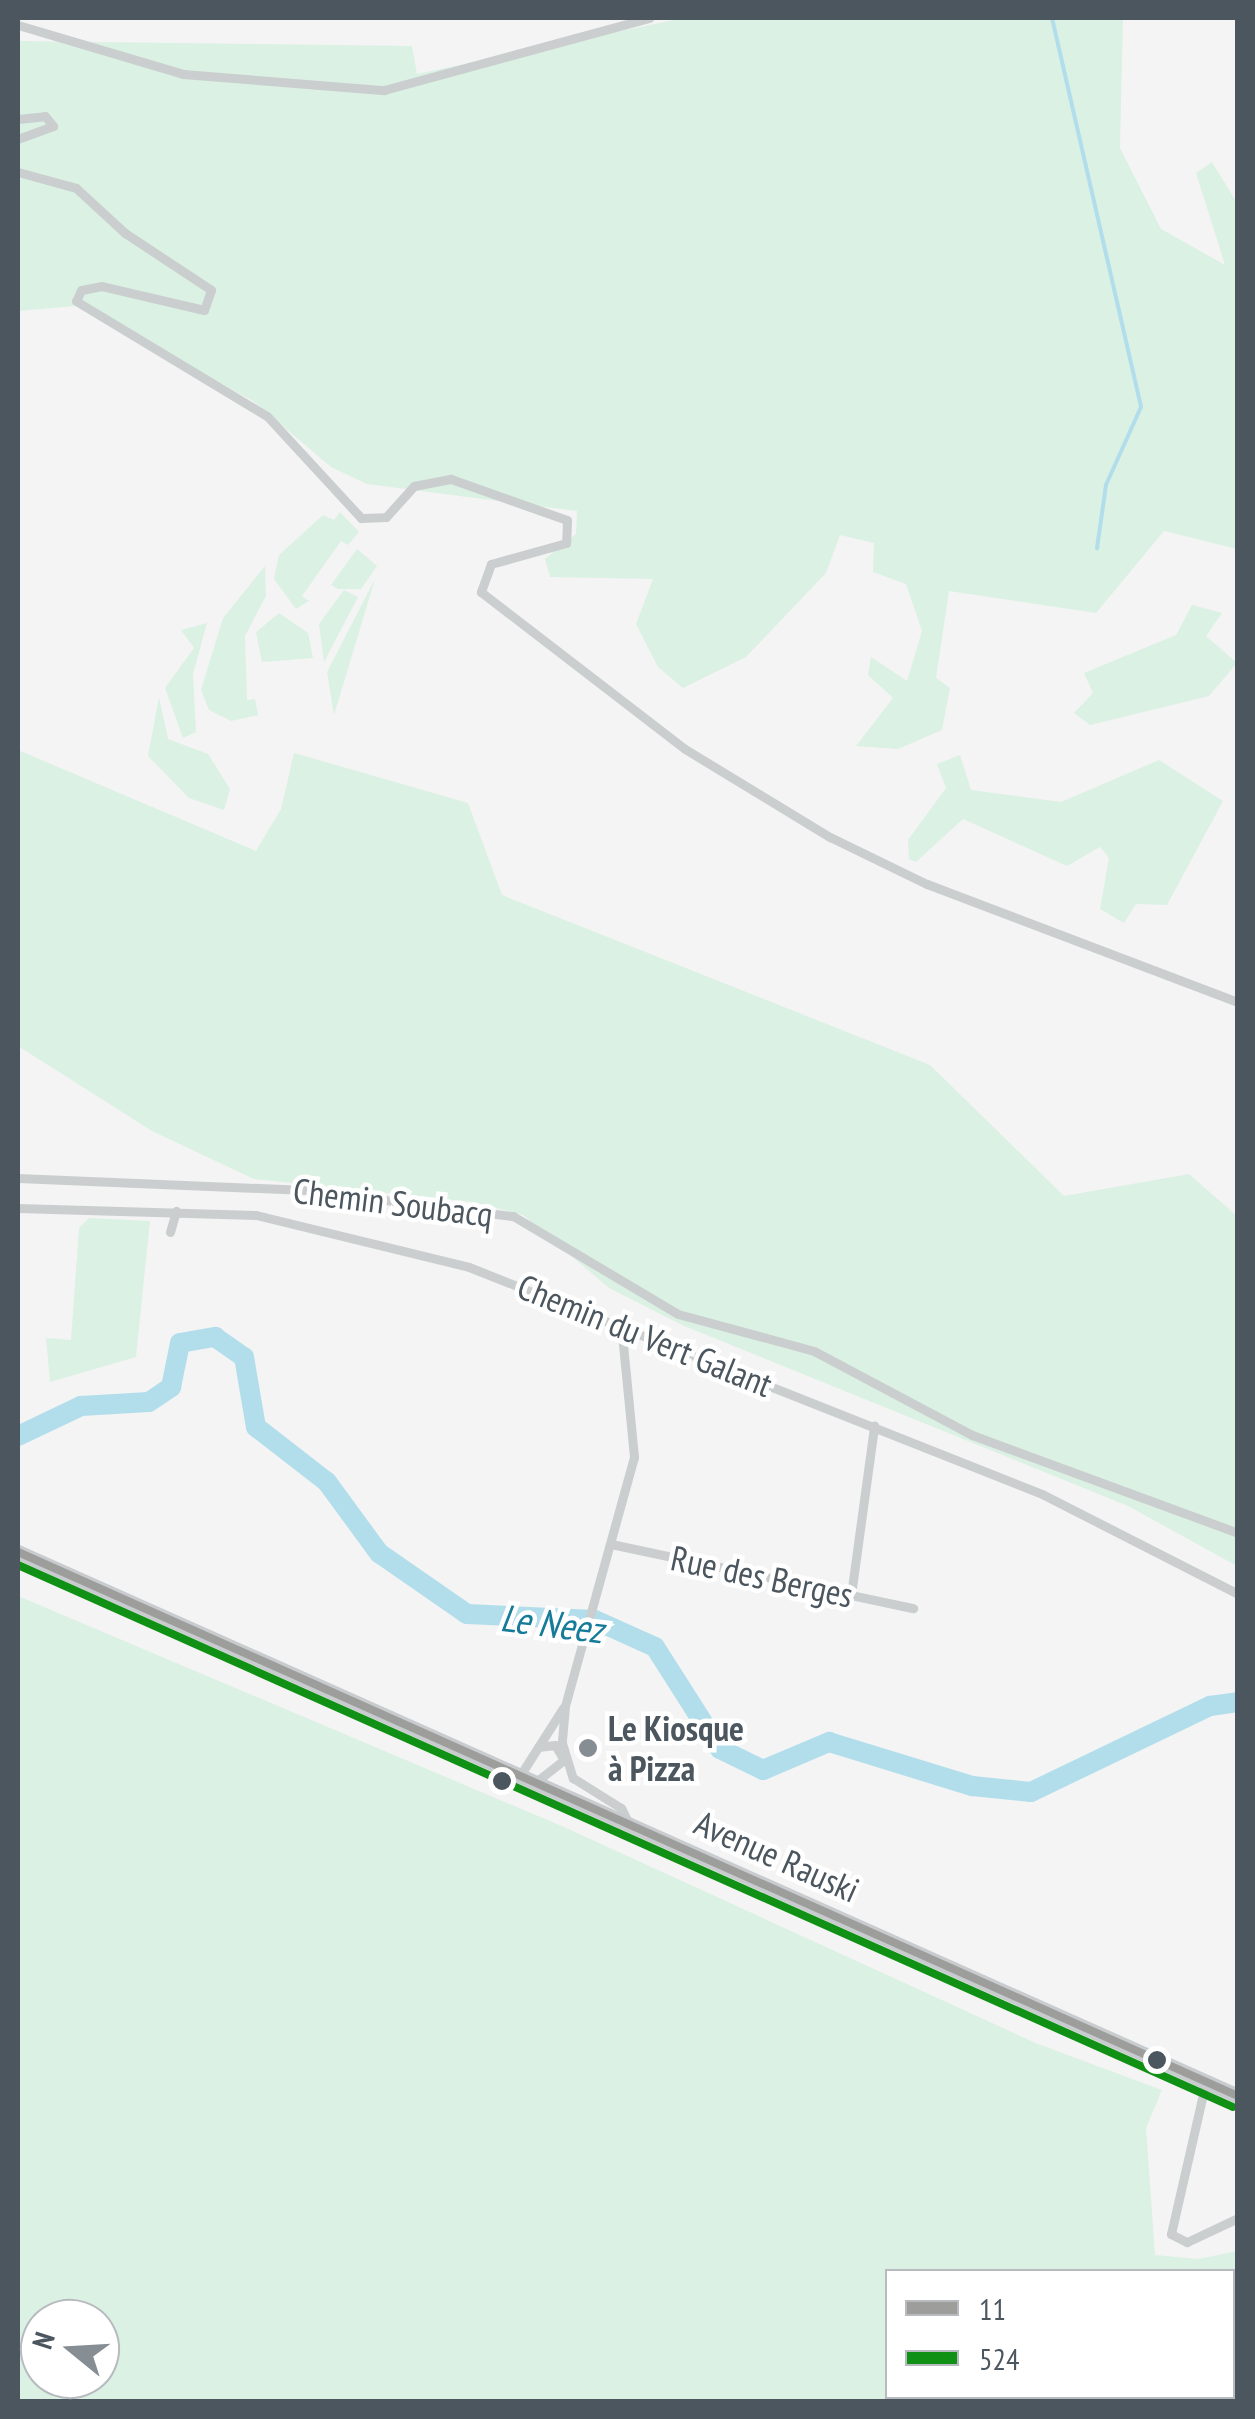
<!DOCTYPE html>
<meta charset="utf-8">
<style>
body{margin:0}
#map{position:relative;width:1255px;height:2419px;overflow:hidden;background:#f4f4f4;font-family:"PT Sans Narrow",sans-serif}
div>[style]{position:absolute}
.green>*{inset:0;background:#dbf1e4}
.stream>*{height:4px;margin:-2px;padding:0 2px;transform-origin:2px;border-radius:2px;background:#b2deec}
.river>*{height:20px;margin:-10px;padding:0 10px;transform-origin:10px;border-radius:10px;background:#b2deec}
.minor>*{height:9px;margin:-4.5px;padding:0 4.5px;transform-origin:4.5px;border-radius:4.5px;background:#cbcecf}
.primary>*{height:15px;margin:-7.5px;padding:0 7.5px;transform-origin:7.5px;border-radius:7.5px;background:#c9cccf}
.bus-1>*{height:8px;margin:-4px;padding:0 4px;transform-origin:4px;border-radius:4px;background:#9d9d9c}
.bus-2>*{height:8px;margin:-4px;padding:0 4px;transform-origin:4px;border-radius:4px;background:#109115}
.dots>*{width:28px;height:28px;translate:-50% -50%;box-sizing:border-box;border:5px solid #fff;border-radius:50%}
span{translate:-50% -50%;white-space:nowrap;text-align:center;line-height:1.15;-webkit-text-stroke:9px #fff;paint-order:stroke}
.street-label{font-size:35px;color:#4b565f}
.poi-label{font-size:35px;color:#4b565f;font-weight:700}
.left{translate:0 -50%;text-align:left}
.water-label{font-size:38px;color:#167b99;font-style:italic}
.frame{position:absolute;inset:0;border:20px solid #4b565f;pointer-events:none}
.legend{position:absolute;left:885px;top:2269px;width:350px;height:130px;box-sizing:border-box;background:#fff;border:2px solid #b7bbbf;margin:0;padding:12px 18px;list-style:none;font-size:30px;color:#4b565f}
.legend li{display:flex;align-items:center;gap:20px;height:50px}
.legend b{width:50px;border:2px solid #b7bbbf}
.north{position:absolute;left:20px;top:2299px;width:100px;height:100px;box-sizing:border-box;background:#fff;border:2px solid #b7bbbf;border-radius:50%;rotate:288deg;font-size:28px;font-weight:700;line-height:40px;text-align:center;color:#4b565f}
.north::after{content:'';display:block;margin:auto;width:35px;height:45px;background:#868d93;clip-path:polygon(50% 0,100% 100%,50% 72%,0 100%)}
</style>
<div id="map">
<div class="green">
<i style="clip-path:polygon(683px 18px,1123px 18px,1120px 148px,1161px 229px,1225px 265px,1196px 173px,1212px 162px,1237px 203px,1237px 549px,1164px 531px,1096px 613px,949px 591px,936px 678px,950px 688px,942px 730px,898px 749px,856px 746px,893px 698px,868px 675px,871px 657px,907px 681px,922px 631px,906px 584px,873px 572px,874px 543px,840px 535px,826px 573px,746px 657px,683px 688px,658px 667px,636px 624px,653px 579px,550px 577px,545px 559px,576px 534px,577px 511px,367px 484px,331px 467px,253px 401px,76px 306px,18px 311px,18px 41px,412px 46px,417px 74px)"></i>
<i style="clip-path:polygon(340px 512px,359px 532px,348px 545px,341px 541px,302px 596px,309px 601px,296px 609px,274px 579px,279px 555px,323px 515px,334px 520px)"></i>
<i style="clip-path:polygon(357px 549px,377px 566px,361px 589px,338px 589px,331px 585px)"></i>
<i style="clip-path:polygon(265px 566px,266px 596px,245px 636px,247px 700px,255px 699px,258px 715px,231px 721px,209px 710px,201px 690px,223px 618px)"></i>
<i style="clip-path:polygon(375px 579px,334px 715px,327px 672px)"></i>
<i style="clip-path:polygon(344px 590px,358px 597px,324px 662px,319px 624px)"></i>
<i style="clip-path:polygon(1192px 605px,1222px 613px,1206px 636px,1237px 663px,1209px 696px,1090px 725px,1074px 713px,1093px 693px,1084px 673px,1176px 635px)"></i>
<i style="clip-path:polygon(279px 613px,308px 633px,313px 658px,262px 662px,256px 632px)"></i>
<i style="clip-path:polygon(207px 623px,193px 674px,196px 732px,183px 738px,165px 688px,194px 648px,181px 630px)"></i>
<i style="clip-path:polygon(159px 697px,168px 739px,208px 754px,230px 789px,224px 810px,189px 798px,148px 756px)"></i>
<i style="clip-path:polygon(18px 750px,256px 851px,281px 809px,294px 753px,468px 803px,502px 895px,930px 1065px,1064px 1196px,1189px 1174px,1237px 1216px,1237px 1566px,1128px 1506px,682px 1325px,609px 1288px,523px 1215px,473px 1202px,254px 1179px,152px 1131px,18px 1046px)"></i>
<i style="clip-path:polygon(960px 755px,971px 790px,1061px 802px,1159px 760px,1223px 801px,1167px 905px,1136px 904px,1124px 923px,1100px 909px,1109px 858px,1100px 847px,1067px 866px,963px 819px,916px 862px,909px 859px,908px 840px,946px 788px,937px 764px)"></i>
<i style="clip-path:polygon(89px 1218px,150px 1221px,136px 1357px,50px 1382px,46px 1338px,71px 1340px,79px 1228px)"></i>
<i style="clip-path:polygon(evenodd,18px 1596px,564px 1827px,1038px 2044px,1162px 2090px,1146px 2128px,1155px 2255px,1198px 2259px,1237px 2251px,1237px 2401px,18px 2401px,18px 1596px,888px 2272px,1232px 2272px,1232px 2396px,888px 2396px,888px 2272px,18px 1596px,40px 2319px,100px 2319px,100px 2379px,40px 2379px,40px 2319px)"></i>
</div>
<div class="stream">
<i style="left:1052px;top:18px;width:399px;rotate:77.1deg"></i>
<i style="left:1141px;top:407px;width:85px;rotate:114.2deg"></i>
<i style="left:1106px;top:485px;width:64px;rotate:98.1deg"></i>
</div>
<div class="river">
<i style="left:18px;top:1436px;width:70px;rotate:-25.5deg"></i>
<i style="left:81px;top:1406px;width:68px;rotate:-3.4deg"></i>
<i style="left:149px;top:1402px;width:27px;rotate:-34deg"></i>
<i style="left:171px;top:1387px;width:45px;rotate:-78.4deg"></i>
<i style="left:180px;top:1343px;width:36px;rotate:-10deg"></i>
<i style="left:215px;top:1337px;width:35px;rotate:35deg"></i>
<i style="left:244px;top:1357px;width:71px;rotate:80.3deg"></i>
<i style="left:256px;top:1427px;width:90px;rotate:37.8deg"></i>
<i style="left:327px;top:1482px;width:88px;rotate:53.8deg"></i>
<i style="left:379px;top:1553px;width:107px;rotate:34.7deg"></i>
<i style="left:467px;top:1614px;width:128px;rotate:2.7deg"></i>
<i style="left:595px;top:1620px;width:66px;rotate:24.2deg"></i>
<i style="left:655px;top:1647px;width:121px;rotate:57.5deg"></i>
<i style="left:720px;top:1749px;width:48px;rotate:26deg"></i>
<i style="left:763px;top:1770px;width:72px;rotate:-23deg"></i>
<i style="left:829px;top:1742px;width:150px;rotate:17.1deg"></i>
<i style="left:972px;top:1786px;width:59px;rotate:5.8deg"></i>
<i style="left:1031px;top:1792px;width:199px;rotate:-25.7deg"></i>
<i style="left:1210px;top:1706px;width:28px;rotate:-8deg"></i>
</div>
<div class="minor">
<i style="left:18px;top:25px;width:172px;rotate:16.5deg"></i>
<i style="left:183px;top:74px;width:202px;rotate:4.6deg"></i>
<i style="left:384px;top:90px;width:275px;rotate:-15.2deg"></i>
<i style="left:18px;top:119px;width:27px;rotate:-6deg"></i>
<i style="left:45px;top:116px;width:13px;rotate:51deg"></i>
<i style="left:53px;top:126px;width:37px;rotate:160deg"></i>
<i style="left:18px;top:172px;width:60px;rotate:15.4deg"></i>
<i style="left:76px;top:188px;width:67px;rotate:42.6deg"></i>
<i style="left:125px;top:233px;width:103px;rotate:33.5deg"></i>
<i style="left:211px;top:290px;width:21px;rotate:109deg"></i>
<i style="left:204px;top:310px;width:105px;rotate:-166.8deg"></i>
<i style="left:102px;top:286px;width:21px;rotate:169deg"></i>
<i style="left:81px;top:290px;width:12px;rotate:114deg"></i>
<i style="left:76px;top:301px;width:223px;rotate:31.1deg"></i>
<i style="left:267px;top:416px;width:139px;rotate:47.3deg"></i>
<i style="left:361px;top:518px;width:25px;rotate:-2deg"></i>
<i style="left:386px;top:517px;width:42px;rotate:-47.9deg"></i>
<i style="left:414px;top:486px;width:38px;rotate:-11deg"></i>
<i style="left:451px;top:479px;width:123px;rotate:19.5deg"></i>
<i style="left:567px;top:520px;width:23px;rotate:92deg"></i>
<i style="left:566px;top:543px;width:78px;rotate:164.4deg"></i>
<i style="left:491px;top:564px;width:30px;rotate:110deg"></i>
<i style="left:481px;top:592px;width:257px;rotate:37.6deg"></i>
<i style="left:685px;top:749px;width:170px;rotate:31.3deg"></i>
<i style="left:830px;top:837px;width:108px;rotate:25.9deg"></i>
<i style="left:927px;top:884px;width:333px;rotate:20.8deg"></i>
<i style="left:18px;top:1178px;width:288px;rotate:2.4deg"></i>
<i style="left:306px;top:1190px;width:209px;rotate:7.2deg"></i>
<i style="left:513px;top:1216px;width:192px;rotate:30.7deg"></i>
<i style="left:678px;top:1314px;width:141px;rotate:15.2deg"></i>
<i style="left:814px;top:1351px;width:179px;rotate:28deg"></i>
<i style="left:972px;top:1435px;width:283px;rotate:20.2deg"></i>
<i style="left:18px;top:1208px;width:238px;rotate:1.7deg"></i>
<i style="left:256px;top:1215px;width:219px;rotate:13.7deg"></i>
<i style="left:469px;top:1267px;width:616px;rotate:21.61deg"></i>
<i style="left:1042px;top:1494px;width:220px;rotate:27deg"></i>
<i style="left:170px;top:1232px;width:22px;rotate:-74deg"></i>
<i style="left:621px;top:1324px;width:134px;rotate:84.4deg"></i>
<i style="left:634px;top:1457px;width:258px;rotate:105.5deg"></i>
<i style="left:565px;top:1706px;width:37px;rotate:95deg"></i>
<i style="left:562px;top:1743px;width:37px;rotate:73deg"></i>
<i style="left:573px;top:1778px;width:57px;rotate:32deg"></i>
<i style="left:621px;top:1808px;width:16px;rotate:63deg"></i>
<i style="left:611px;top:1544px;width:309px;rotate:12deg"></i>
<i style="left:851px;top:1595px;width:171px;rotate:-82.2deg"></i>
<i style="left:521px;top:1774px;width:78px;rotate:-57.5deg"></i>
<i style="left:537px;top:1781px;width:34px;rotate:-38deg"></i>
<i style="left:564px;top:1760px;width:17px;rotate:-121deg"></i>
<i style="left:555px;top:1745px;width:17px;rotate:173deg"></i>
<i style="left:1206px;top:2081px;width:157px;rotate:102.9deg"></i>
<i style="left:1171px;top:2234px;width:18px;rotate:27deg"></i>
<i style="left:1187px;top:2242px;width:56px;rotate:-25.2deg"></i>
</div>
<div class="primary">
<i style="left:18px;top:1552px;width:1336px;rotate:24.03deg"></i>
</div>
<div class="bus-1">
<i style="left:18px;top:1552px;width:1336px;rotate:24.03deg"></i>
</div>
<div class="bus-2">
<i style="left:18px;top:1565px;width:1330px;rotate:24.04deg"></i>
</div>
<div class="dots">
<i style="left:588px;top:1748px;background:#868d93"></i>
<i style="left:502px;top:1781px;background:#4b565f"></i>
<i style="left:1157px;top:2060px;background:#4b565f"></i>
</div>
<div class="street-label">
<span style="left:393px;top:1202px;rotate:7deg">Chemin Soubacq</span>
<span style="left:645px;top:1335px;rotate:22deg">Chemin du Vert Galant</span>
<span style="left:762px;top:1576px;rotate:12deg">Rue des Berges</span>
<span style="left:777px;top:1856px;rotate:24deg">Avenue Rauski</span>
</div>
<div class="poi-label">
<span class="left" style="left:608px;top:1748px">Le Kiosque<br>à Pizza</span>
</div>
<div class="water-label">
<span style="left:552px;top:1623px;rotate:7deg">Le Neez</span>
</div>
<div class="frame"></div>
<ul class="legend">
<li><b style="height:12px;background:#9d9d9c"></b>11</li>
<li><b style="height:12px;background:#109115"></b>524</li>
</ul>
<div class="north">N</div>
</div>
